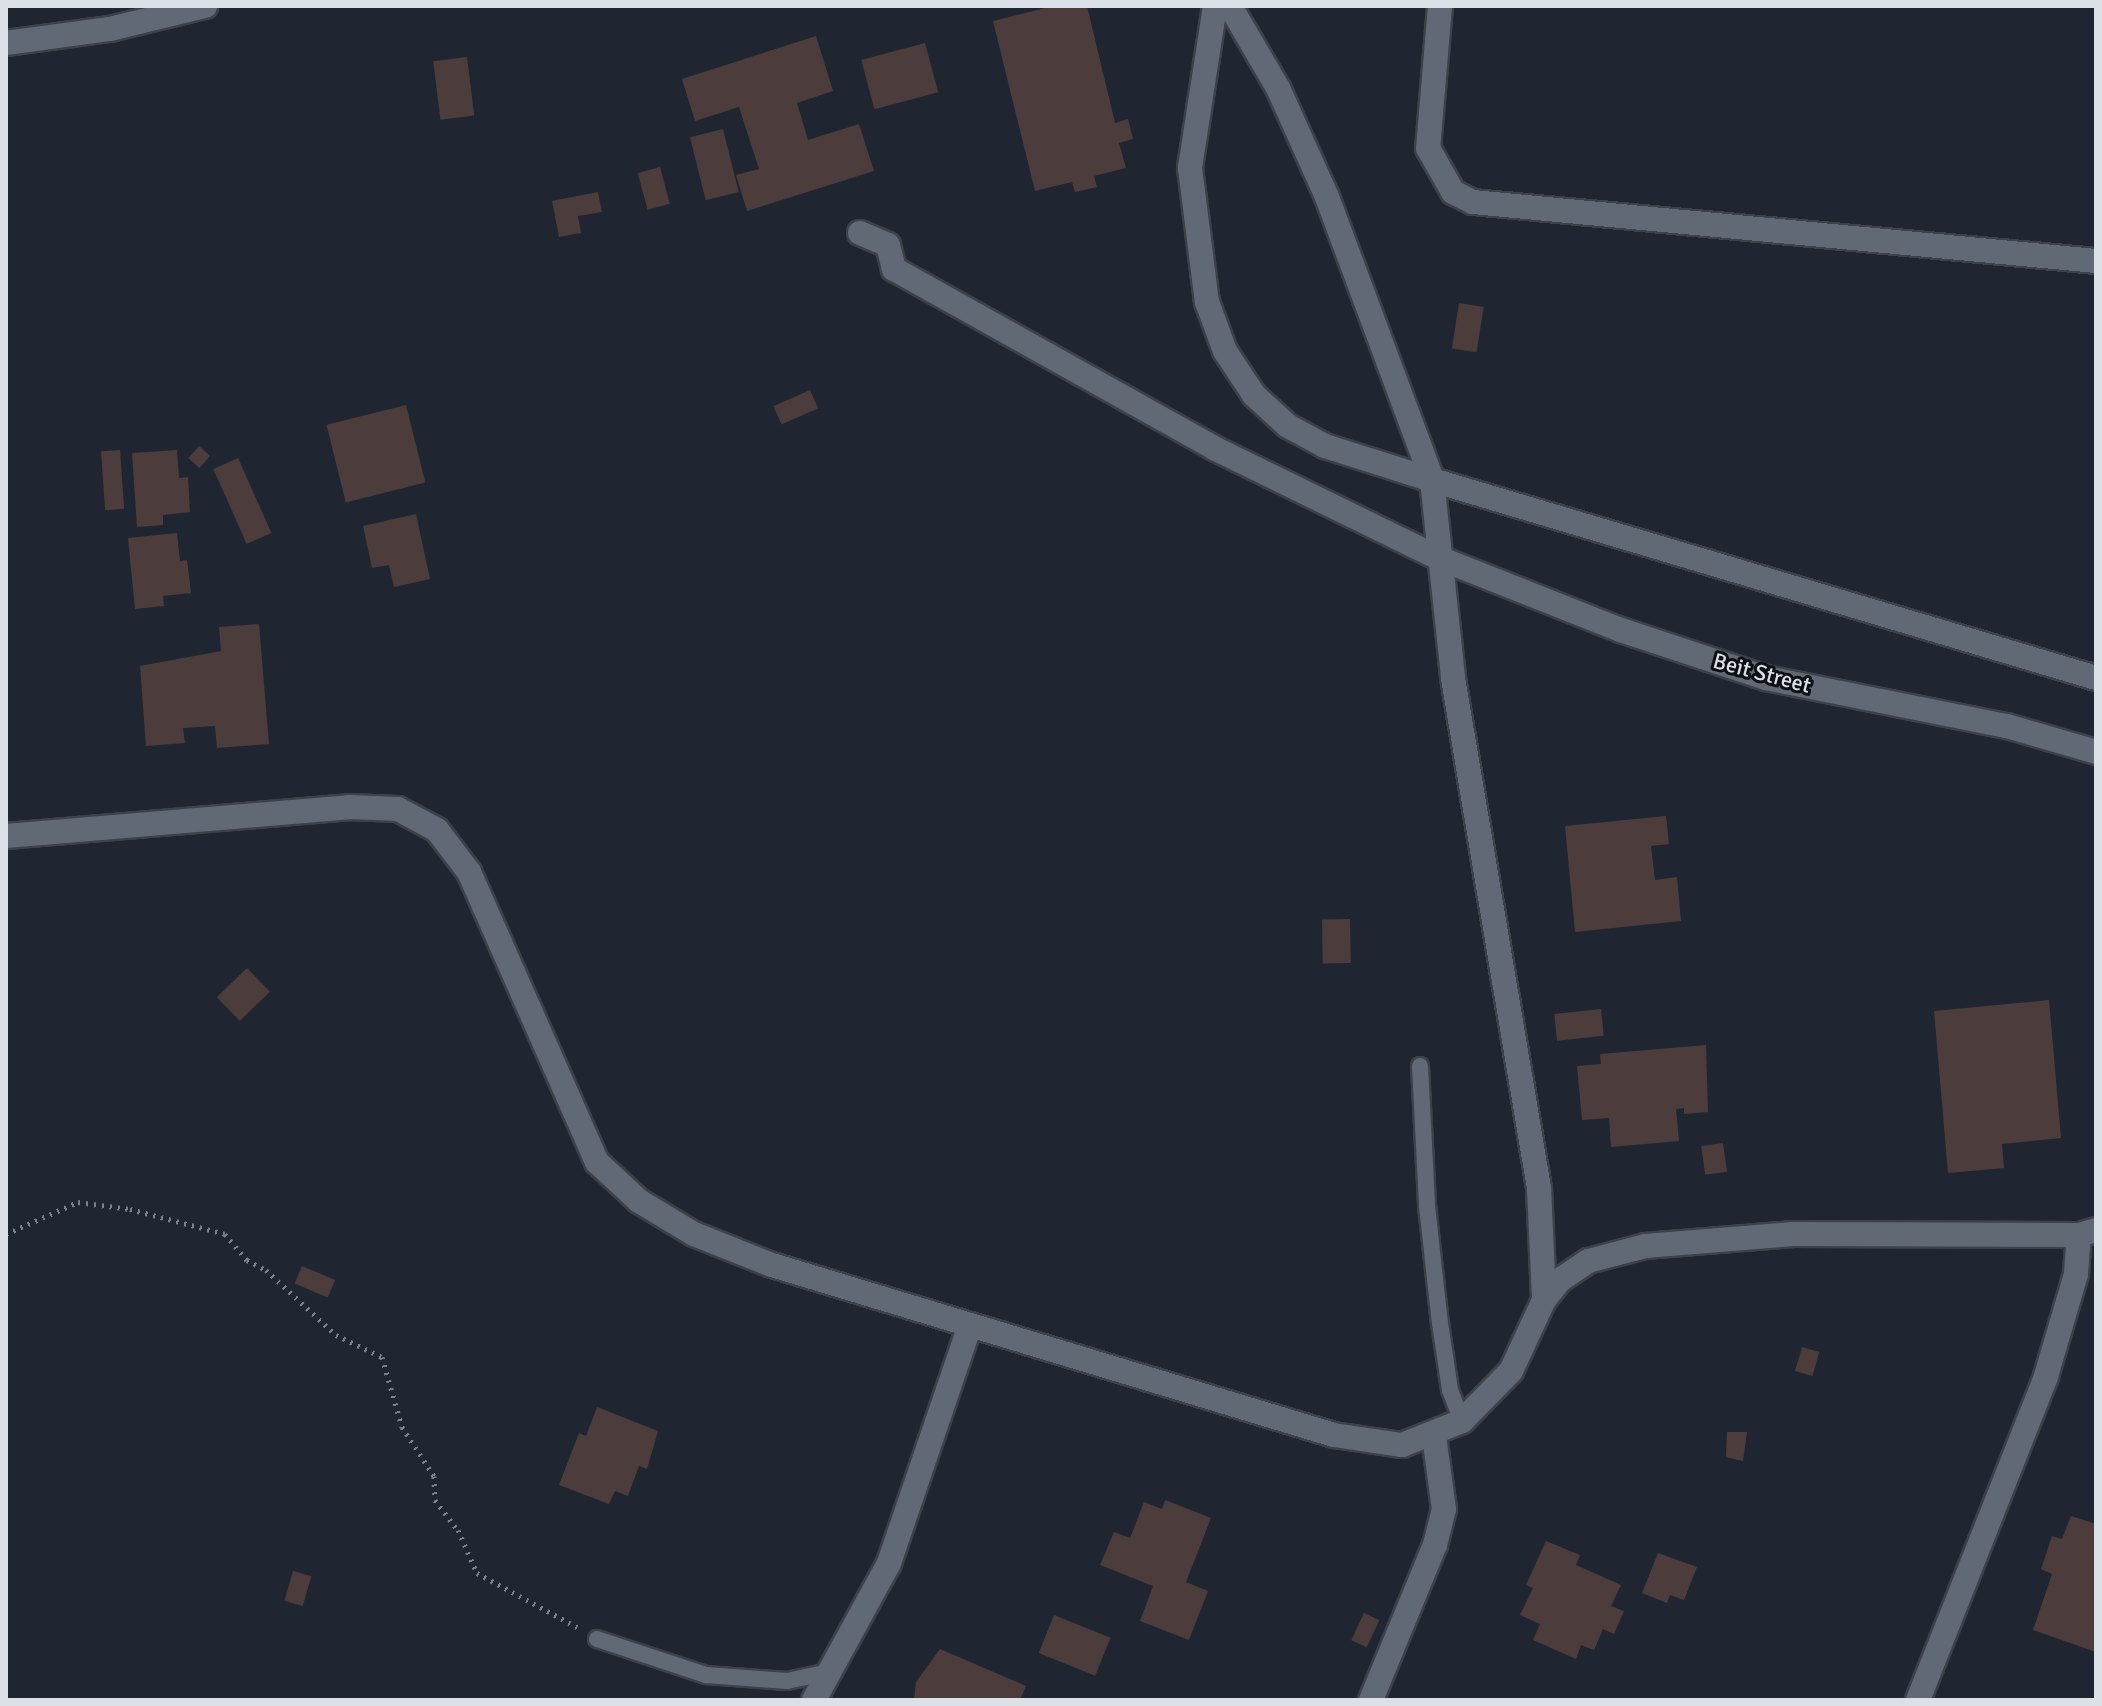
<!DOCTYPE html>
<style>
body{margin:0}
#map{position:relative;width:2102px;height:1706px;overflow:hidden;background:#202631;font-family:Signika,sans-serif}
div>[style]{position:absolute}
.building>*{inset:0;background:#4c3c3c;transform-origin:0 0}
.path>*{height:5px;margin-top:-2.5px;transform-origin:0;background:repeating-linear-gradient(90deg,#7c818a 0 2px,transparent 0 8px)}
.roads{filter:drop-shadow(2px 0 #3c414a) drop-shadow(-2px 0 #3c414a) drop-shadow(0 2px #3c414a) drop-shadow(0 -2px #3c414a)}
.service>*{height:16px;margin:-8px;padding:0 8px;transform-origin:8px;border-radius:8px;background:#626976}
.minor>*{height:24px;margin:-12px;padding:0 12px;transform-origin:12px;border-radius:12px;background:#626976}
span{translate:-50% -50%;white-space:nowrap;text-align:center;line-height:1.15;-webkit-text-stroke:6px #0c0f14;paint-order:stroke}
.street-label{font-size:22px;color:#dce0e7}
.frame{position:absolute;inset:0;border:8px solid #dce0e7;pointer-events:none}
</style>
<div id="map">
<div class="building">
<i style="clip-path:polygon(1053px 6px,1087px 6px,1115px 123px,1128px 119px,1133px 139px,1119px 143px,1126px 168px,1094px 176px,1097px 187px,1075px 192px,1072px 182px,1035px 191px,993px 21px)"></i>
<i style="clip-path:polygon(816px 36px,833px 91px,797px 103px,808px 140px,859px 124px,874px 171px,747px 211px,736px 175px,759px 169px,739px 107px,695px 121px,682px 79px)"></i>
<i style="left:925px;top:43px;width:51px;height:66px;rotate:75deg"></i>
<i style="left:467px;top:57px;width:59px;height:34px;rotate:83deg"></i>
<i style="left:723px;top:129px;width:65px;height:34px;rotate:76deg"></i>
<i style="left:660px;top:167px;width:38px;height:23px;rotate:75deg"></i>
<i style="clip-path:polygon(598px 192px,602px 212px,578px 216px,581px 233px,559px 237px,552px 201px)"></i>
<i style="left:1459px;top:303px;width:25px;height:46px;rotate:9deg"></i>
<i style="left:810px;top:390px;width:20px;height:40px;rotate:66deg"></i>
<i style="left:406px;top:405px;width:80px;height:82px;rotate:76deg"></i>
<i style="left:199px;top:446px;width:15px;height:16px;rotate:42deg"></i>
<i style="left:120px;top:450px;width:59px;height:19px;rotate:86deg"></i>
<i style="clip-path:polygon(177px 450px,179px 478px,188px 477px,190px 512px,163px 515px,163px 525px,137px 527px,132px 453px)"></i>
<i style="left:238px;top:458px;width:82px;height:27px;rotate:66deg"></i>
<i style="clip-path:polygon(416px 514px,430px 579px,394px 587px,389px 565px,372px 568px,363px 526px)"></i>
<i style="clip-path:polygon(177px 533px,180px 561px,187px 560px,191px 593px,163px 596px,164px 606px,135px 609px,128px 538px)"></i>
<i style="clip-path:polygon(259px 624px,269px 744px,217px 748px,215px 726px,183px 728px,185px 743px,146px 746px,140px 666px,221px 651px,219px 627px)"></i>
<i style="clip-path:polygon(1666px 816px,1669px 844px,1651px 846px,1655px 880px,1677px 877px,1681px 921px,1575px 932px,1565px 826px)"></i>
<i style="left:1350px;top:919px;width:44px;height:28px;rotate:89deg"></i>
<i style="left:247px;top:968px;width:33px;height:42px;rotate:46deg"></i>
<i style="clip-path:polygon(2049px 1000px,2061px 1138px,2002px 1144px,2004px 1168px,1948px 1173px,1934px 1011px)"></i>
<i style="left:1601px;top:1009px;width:27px;height:47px;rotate:84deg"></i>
<i style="clip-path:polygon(1706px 1045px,1708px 1112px,1684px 1114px,1684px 1108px,1676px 1109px,1679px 1141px,1611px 1147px,1609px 1118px,1582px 1120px,1577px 1066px,1601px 1064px,1600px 1054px)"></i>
<i style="left:1723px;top:1143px;width:29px;height:22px;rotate:82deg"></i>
<i style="left:302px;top:1266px;width:36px;height:19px;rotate:23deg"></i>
<i style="left:1802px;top:1347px;width:18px;height:25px;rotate:16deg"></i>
<i style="clip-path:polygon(597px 1407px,658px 1431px,647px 1469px,639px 1466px,628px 1496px,615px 1491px,609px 1504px,559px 1485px,579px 1433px,586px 1436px)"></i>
<i style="clip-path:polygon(1727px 1432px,1747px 1432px,1743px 1461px,1726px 1457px)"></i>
<i style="clip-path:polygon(1165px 1500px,1211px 1518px,1186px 1582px,1208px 1591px,1189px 1640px,1140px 1621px,1153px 1586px,1100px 1565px,1114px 1532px,1130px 1538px,1144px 1502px,1162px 1509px)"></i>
<i style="clip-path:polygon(2071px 1516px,2096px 1524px,2096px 1652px,2033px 1630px,2052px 1574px,2041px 1569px,2052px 1536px,2062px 1539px)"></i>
<i style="clip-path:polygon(1546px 1541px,1580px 1555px,1576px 1565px,1621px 1585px,1611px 1606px,1624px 1611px,1614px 1634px,1603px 1629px,1594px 1650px,1581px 1645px,1576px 1659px,1533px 1640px,1540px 1624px,1520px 1615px,1533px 1588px,1526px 1585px)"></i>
<i style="clip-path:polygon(1658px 1553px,1697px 1567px,1684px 1600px,1670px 1595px,1667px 1603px,1642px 1593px)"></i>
<i style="left:293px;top:1571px;width:19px;height:31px;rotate:16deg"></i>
<i style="left:1364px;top:1613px;width:17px;height:30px;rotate:25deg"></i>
<i style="left:1054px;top:1615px;width:61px;height:41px;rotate:22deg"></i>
<i style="clip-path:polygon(940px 1649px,1026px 1686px,1020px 1700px,914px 1700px,916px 1682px)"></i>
</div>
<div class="path">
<i style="left:6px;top:1234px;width:79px;rotate:-24deg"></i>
<i style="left:78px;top:1202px;width:52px;rotate:7.7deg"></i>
<i style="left:130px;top:1209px;width:98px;rotate:14.7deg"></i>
<i style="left:225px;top:1234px;width:34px;rotate:50deg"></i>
<i style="left:247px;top:1260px;width:21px;rotate:28deg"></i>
<i style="left:266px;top:1270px;width:96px;rotate:42.9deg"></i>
<i style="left:336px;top:1335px;width:51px;rotate:25.6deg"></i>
<i style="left:382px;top:1357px;width:73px;rotate:74.1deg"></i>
<i style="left:402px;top:1427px;width:59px;rotate:56.9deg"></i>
<i style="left:434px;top:1476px;width:24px;rotate:88deg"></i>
<i style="left:435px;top:1500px;width:38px;rotate:53deg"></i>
<i style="left:458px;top:1530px;width:47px;rotate:66.2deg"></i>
<i style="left:477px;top:1573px;width:114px;rotate:28.4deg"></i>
</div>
<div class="roads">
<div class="service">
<i style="left:1420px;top:1066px;width:140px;rotate:87.1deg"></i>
<i style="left:1427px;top:1206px;width:118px;rotate:83.7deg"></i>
<i style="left:1440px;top:1323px;width:68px;rotate:81.5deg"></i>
<i style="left:1450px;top:1390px;width:33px;rotate:69deg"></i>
<i style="left:597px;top:1639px;width:115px;rotate:18.3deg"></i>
<i style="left:706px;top:1675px;width:81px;rotate:4.2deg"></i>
<i style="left:787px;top:1681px;width:40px;rotate:-12deg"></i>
</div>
<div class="minor">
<i style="left:1215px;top:6px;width:164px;rotate:98.8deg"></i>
<i style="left:1190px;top:168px;width:135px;rotate:82.8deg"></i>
<i style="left:1207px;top:302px;width:52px;rotate:69.8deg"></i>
<i style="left:1225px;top:351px;width:53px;rotate:56.6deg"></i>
<i style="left:1254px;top:395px;width:46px;rotate:42.4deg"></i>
<i style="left:1288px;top:426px;width:42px;rotate:28.4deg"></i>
<i style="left:1325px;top:446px;width:112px;rotate:17.6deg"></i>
<i style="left:1432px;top:480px;width:693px;rotate:16.6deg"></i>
<i style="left:1230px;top:6px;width:95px;rotate:59.7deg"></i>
<i style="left:1278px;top:88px;width:120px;rotate:65.8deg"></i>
<i style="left:1327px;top:197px;width:302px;rotate:69.6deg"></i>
<i style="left:1432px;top:480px;width:199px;rotate:83.9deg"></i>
<i style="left:1453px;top:678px;width:517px;rotate:80.43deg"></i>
<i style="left:1539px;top:1188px;width:112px;rotate:87.4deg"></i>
<i style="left:1440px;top:6px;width:143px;rotate:94.8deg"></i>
<i style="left:1428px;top:148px;width:51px;rotate:60.4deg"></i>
<i style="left:1453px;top:192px;width:22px;rotate:27deg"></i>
<i style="left:1473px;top:202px;width:626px;rotate:5.41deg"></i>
<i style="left:6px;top:43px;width:105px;rotate:-7.7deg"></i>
<i style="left:110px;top:29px;width:98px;rotate:-13.6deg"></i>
<i style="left:860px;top:233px;width:30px;rotate:23deg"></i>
<i style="left:888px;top:245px;width:25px;rotate:76deg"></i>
<i style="left:894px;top:269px;width:367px;rotate:29.2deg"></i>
<i style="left:1214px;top:448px;width:250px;rotate:26.1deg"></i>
<i style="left:1439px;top:558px;width:196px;rotate:21.6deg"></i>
<i style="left:1621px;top:630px;width:153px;rotate:18.3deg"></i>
<i style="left:1766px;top:678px;width:246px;rotate:11.3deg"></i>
<i style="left:2007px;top:726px;width:93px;rotate:16.3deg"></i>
<i style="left:6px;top:836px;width:344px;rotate:-4.8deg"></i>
<i style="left:349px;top:807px;width:49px;rotate:2.3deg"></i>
<i style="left:398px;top:809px;width:44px;rotate:28.3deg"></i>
<i style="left:437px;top:830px;width:53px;rotate:52.7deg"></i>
<i style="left:469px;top:872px;width:317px;rotate:66.2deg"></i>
<i style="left:597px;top:1162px;width:57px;rotate:42.9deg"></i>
<i style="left:639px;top:1201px;width:64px;rotate:31deg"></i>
<i style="left:694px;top:1234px;width:84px;rotate:21.7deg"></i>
<i style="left:772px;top:1265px;width:587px;rotate:16.83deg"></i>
<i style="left:1334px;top:1435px;width:69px;rotate:8.4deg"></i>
<i style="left:1402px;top:1445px;width:65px;rotate:-21.8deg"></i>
<i style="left:1462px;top:1421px;width:70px;rotate:-45.6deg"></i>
<i style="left:1511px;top:1371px;width:78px;rotate:-65.1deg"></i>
<i style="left:1544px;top:1300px;width:26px;rotate:-51deg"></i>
<i style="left:1560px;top:1280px;width:34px;rotate:-34deg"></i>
<i style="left:1588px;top:1261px;width:59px;rotate:-14.7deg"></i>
<i style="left:1645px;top:1246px;width:149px;rotate:-4.6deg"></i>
<i style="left:1794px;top:1234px;width:285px;rotate:0.2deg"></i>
<i style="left:2079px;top:1235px;width:18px;rotate:-16deg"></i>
<i style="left:814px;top:1700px;width:156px;rotate:-61.3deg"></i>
<i style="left:889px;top:1563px;width:251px;rotate:-71.2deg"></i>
<i style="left:1371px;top:1700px;width:168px;rotate:-67.6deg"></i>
<i style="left:1435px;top:1545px;width:37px;rotate:-76deg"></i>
<i style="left:1444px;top:1509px;width:74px;rotate:-97.8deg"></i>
<i style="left:1918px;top:1700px;width:348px;rotate:-68.4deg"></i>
<i style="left:2046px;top:1376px;width:106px;rotate:-73.6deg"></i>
<i style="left:2076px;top:1274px;width:39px;rotate:-86deg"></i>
</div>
</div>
<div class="street-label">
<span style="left:1762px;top:673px;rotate:15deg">Beit Street</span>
</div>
<div class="frame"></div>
</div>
